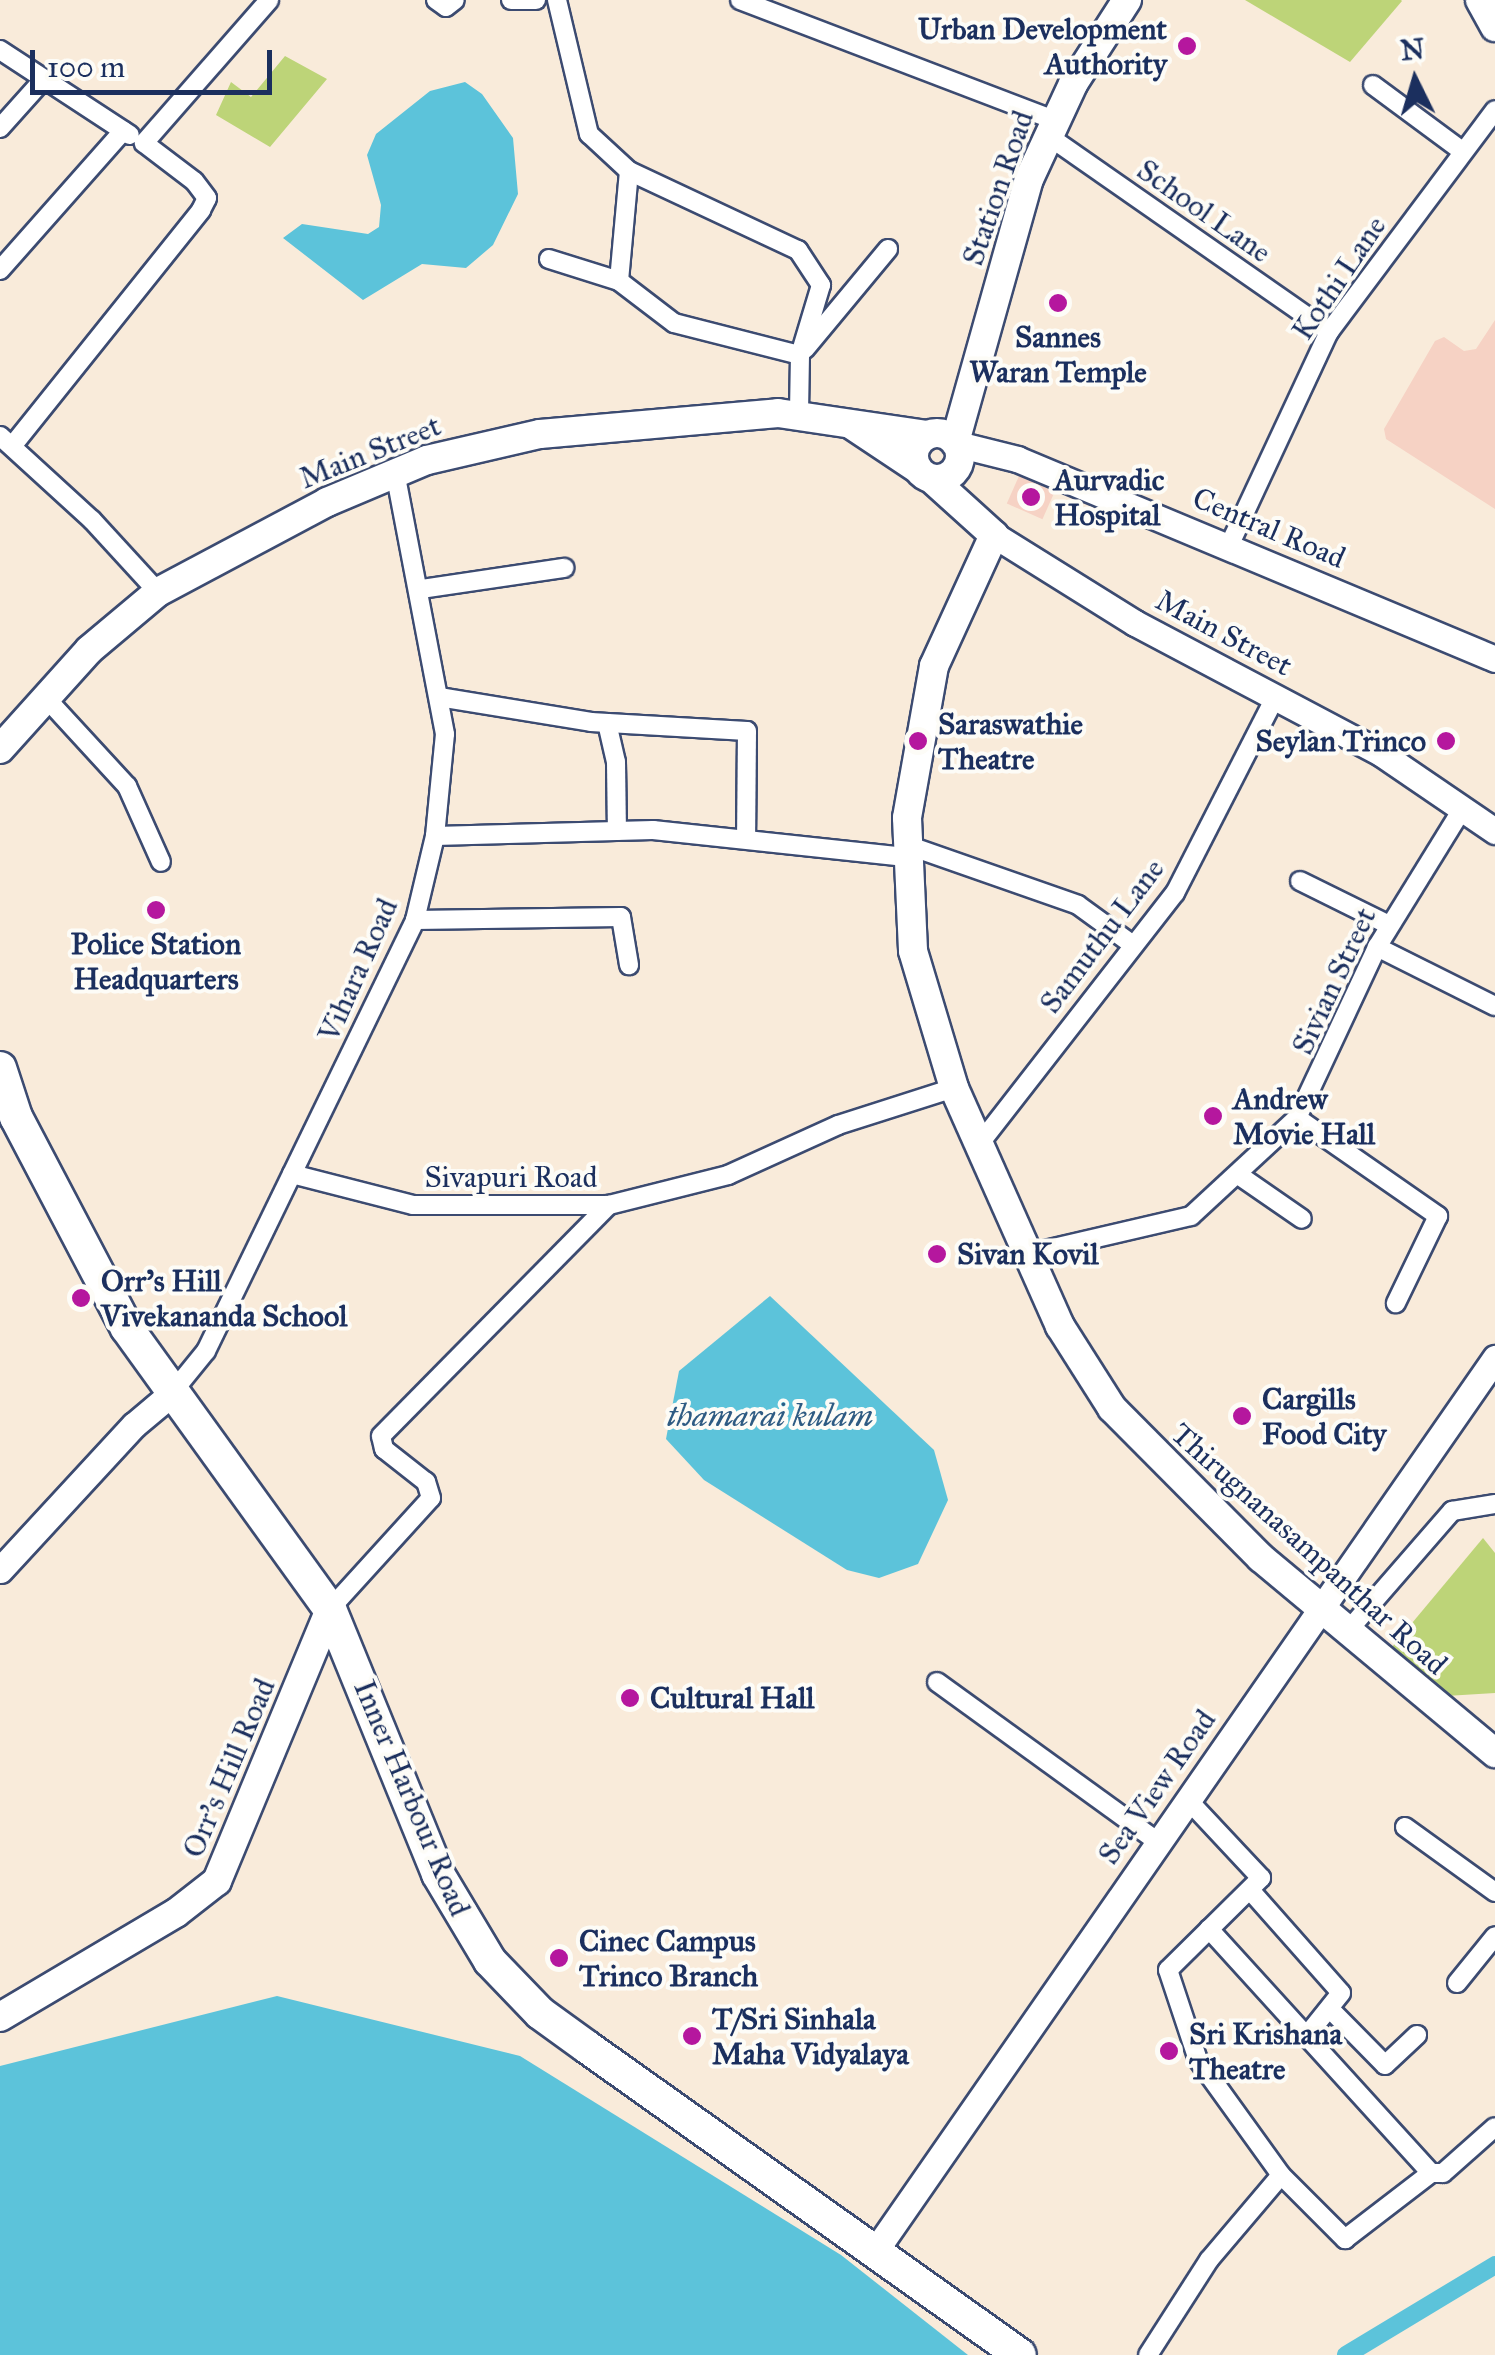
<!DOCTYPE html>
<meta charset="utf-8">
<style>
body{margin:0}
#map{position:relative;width:1495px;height:2355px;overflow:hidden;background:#f9ebda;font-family:"IM FELL Great Primer",serif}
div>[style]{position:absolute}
.built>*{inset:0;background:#f6d2c4;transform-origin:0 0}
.green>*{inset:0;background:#bdd478}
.water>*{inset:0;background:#5cc3da}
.canal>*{height:18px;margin:-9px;padding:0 9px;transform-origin:9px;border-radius:9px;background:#5cc3da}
.roads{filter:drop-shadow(2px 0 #3c4b71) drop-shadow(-2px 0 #3c4b71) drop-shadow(0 2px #3c4b71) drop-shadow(0 -2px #3c4b71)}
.street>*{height:18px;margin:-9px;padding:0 9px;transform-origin:9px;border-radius:9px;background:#fff}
.secondary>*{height:25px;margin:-12.5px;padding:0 12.5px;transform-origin:12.5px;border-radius:12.5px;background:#fff}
.primary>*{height:28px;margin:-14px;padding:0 14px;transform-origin:14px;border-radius:14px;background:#fff}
.primary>.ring{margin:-14px;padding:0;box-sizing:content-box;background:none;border:28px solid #fff;border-radius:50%}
.highway>*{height:32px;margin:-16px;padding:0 16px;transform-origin:16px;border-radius:16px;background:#fff}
.dots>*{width:28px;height:28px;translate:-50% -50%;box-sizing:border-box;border:5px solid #fdfcf7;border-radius:50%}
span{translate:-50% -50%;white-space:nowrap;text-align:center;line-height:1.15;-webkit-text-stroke:8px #fdfcf7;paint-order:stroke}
.poi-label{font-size:30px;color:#1b2f5e;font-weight:700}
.right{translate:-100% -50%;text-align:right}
.left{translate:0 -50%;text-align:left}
.street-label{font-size:30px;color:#1b2f5e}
.water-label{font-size:32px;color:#2e5b83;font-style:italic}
.north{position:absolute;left:1365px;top:30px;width:100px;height:100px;-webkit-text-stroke:8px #fdfcf7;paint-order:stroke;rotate:355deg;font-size:28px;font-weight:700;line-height:40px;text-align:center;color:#1b2f5e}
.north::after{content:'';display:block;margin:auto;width:35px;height:45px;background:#1b2f5e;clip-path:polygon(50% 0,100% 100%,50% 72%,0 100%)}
.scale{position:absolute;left:30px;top:50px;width:242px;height:45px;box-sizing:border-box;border:5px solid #1b2f5e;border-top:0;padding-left:12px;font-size:30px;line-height:35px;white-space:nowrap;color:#1b2f5e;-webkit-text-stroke:8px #fdfcf7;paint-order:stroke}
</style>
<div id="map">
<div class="built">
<i style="clip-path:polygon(1495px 320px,1495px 509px,1386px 439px,1384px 429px,1435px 341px,1444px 337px,1464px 351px,1476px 349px)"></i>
<i style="left:1019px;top:476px;width:39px;height:30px;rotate:24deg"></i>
</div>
<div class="green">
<i style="clip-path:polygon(1245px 0,1401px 0,1402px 1px,1350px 62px)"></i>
<i style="clip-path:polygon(285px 56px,327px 79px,270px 147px,216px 115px,231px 82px,251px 97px)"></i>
<i style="clip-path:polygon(1483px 1538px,1495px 1553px,1495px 1693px,1446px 1696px,1392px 1647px)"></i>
</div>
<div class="water">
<i style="clip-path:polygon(465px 82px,482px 94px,513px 138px,518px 194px,493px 245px,466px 268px,422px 264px,363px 300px,283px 238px,302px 224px,368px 234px,379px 227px,381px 205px,367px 155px,376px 134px,430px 91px)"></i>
<i style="clip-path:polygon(770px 1296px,934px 1450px,948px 1500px,918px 1564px,879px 1578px,847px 1570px,704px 1480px,666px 1439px,679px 1371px)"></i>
<i style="clip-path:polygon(277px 1996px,520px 2056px,841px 2255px,968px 2355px,0 2355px,0 2066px)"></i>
</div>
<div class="canal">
<i style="left:1346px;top:2355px;width:174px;rotate:-31.1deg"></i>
</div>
<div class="roads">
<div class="street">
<i style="left:436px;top:0;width:12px;rotate:35deg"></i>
<i style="left:446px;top:7px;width:11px;rotate:-38deg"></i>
<i style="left:511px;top:0;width:25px"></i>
<i style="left:557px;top:0;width:138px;rotate:76.6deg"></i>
<i style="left:589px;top:134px;width:54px;rotate:42.8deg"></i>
<i style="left:629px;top:171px;width:110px;rotate:95.2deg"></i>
<i style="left:740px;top:0;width:336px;rotate:20.9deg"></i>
<i style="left:0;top:50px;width:155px;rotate:33.2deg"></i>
<i style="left:1373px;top:85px;width:109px;rotate:36.5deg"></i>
<i style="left:0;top:128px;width:64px;rotate:-48.1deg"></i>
<i style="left:1047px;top:135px;width:344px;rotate:34.9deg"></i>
<i style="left:629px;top:171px;width:187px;rotate:25.1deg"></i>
<i style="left:798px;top:250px;width:42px;rotate:56.7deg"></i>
<i style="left:821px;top:285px;width:73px;rotate:106.7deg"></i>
<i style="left:549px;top:259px;width:73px;rotate:17.4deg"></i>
<i style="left:619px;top:281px;width:69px;rotate:37.4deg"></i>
<i style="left:674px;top:323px;width:130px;rotate:14.3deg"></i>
<i style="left:800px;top:355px;width:58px;rotate:91deg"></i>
<i style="left:0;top:270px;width:186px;rotate:-48.5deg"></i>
<i style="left:805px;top:349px;width:130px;rotate:-50.3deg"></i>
<i style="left:0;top:436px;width:125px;rotate:42.4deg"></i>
<i style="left:92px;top:520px;width:98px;rotate:47.5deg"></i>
<i style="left:13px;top:445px;width:301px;rotate:-51.3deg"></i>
<i style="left:201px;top:210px;width:13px;rotate:-63deg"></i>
<i style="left:207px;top:198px;width:21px;rotate:-127deg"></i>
<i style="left:194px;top:181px;width:63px;rotate:-142.8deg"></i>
<i style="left:144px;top:143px;width:190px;rotate:-48.8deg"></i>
<i style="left:1229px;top:546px;width:236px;rotate:-65deg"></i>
<i style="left:1329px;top:332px;width:277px;rotate:-53.2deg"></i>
<i style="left:421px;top:589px;width:145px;rotate:-8.4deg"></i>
<i style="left:439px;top:697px;width:154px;rotate:9.3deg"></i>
<i style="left:591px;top:722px;width:156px;rotate:3.3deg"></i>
<i style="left:747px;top:731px;width:108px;rotate:90.5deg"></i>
<i style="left:46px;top:698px;width:120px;rotate:47.4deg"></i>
<i style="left:127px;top:786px;width:83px;rotate:65.9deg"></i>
<i style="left:607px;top:723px;width:40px;rotate:77deg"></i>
<i style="left:616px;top:762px;width:69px;rotate:89.2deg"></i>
<i style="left:435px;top:836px;width:218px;rotate:-1.6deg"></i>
<i style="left:653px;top:830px;width:254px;rotate:6.1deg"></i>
<i style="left:907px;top:845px;width:181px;rotate:19.3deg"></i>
<i style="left:1078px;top:905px;width:68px;rotate:36deg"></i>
<i style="left:1300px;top:881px;width:99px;rotate:26.3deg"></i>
<i style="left:415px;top:920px;width:206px;rotate:-0.8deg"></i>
<i style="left:621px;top:917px;width:49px;rotate:80.5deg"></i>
<i style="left:1377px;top:947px;width:132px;rotate:26.6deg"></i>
<i style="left:1297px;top:1118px;width:172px;rotate:34.8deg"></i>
<i style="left:1438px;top:1216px;width:97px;rotate:115.8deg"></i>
<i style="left:981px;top:1142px;width:316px;rotate:-52.1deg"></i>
<i style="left:1175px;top:893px;width:219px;rotate:-62.9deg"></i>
<i style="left:292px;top:1174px;width:125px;rotate:14.4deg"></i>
<i style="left:413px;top:1205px;width:196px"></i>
<i style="left:609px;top:1205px;width:123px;rotate:-14.1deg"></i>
<i style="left:728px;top:1175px;width:121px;rotate:-24.4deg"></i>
<i style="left:838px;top:1125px;width:122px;rotate:-17.7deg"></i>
<i style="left:1240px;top:1176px;width:75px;rotate:34.7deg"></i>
<i style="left:1032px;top:1253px;width:163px;rotate:-13.1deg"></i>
<i style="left:1191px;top:1216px;width:144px;rotate:-42.8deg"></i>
<i style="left:1297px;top:1118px;width:189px;rotate:-64.9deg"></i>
<i style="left:1377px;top:947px;width:160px;rotate:-58.3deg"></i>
<i style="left:171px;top:1394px;width:55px;rotate:-50.9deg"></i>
<i style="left:206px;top:1351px;width:479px;rotate:-64.1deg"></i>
<i style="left:415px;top:920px;width:86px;rotate:-76.6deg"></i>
<i style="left:435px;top:836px;width:102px;rotate:-84.4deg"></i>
<i style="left:445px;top:734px;width:268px;rotate:-100.8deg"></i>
<i style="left:330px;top:1609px;width:150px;rotate:-47.7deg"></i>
<i style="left:431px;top:1498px;width:17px;rotate:-107deg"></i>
<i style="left:426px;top:1482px;width:53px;rotate:-141.8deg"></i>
<i style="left:384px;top:1449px;width:13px;rotate:-103deg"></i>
<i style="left:381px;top:1436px;width:325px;rotate:-45.4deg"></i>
<i style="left:1346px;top:1633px;width:162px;rotate:-49deg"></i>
<i style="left:1452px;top:1511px;width:44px;rotate:-9.2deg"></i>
<i style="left:937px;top:1682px;width:273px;rotate:35.9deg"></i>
<i style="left:1405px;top:1827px;width:111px;rotate:35.8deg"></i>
<i style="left:1250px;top:1890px;width:137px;rotate:48.5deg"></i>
<i style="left:1341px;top:1993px;width:53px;rotate:128.8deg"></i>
<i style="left:1209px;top:1929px;width:330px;rotate:47.7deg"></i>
<i style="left:1457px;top:1983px;width:60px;rotate:-51deg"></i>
<i style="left:1331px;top:2010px;width:77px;rotate:45.5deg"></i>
<i style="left:1385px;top:2065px;width:44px;rotate:-43.2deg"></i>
<i style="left:1281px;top:2175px;width:91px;rotate:45deg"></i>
<i style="left:1345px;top:2239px;width:108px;rotate:-37.5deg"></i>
<i style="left:1431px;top:2173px;width:12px"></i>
<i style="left:1443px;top:2173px;width:69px;rotate:-41.5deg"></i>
<i style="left:1148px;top:2355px;width:113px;rotate:-57.3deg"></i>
<i style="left:1209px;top:2260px;width:111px;rotate:-49.7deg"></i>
<i style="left:1281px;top:2175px;width:142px;rotate:-125.8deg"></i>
<i style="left:1198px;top:2060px;width:95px;rotate:-108.4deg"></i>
<i style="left:1168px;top:1970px;width:131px;rotate:-44.7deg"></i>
<i style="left:1261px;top:1878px;width:107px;rotate:-133.1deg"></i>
</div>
<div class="secondary">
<i style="left:957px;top:444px;width:62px;rotate:14deg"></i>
<i style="left:1017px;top:459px;width:518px;rotate:22.7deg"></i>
<i style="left:994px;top:535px;width:166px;rotate:32deg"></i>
<i style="left:1135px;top:623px;width:280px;rotate:27.9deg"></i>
<i style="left:1382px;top:754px;width:137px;rotate:34.3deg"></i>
<i style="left:0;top:1570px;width:197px;rotate:-47.3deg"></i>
<i style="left:134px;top:1425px;width:48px;rotate:-40deg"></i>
<i style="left:873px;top:2254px;width:1091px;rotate:-55.23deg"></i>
</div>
<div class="primary">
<i style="left:1480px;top:0;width:31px;rotate:61deg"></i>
<i style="left:852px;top:425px;width:79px;rotate:33.7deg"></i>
<i class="ring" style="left:914px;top:433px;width:18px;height:18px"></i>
<i style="left:955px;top:442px;width:273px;rotate:-74.3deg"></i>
<i style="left:1029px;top:179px;width:105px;rotate:-65.1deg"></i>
<i style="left:1073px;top:84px;width:100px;rotate:-57.3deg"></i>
<i style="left:932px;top:479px;width:84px;rotate:42.1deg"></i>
<i style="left:994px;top:535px;width:144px;rotate:114.6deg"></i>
<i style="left:934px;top:666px;width:154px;rotate:100.1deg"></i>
<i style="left:907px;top:818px;width:133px;rotate:87.4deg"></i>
<i style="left:913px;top:951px;width:143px;rotate:73.3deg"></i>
<i style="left:954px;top:1088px;width:261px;rotate:66deg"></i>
<i style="left:1060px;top:1326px;width:97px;rotate:57.6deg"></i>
<i style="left:1112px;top:1408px;width:211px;rotate:45.2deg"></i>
<i style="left:1261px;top:1558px;width:305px;rotate:39.8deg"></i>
<i style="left:0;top:749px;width:133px;rotate:-48deg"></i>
<i style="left:89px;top:650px;width:90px;rotate:-40deg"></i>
<i style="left:158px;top:592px;width:191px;rotate:-28deg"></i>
<i style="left:327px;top:502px;width:108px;rotate:-22.8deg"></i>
<i style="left:427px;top:460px;width:116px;rotate:-13deg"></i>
<i style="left:540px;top:434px;width:239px;rotate:-5deg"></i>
<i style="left:778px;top:413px;width:151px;rotate:8.4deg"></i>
<i style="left:0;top:2017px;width:204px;rotate:-30.6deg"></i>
<i style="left:176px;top:1913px;width:52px;rotate:-38deg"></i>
<i style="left:217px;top:1881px;width:295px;rotate:-67.4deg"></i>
</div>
<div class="highway">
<i style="left:0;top:1068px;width:52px;rotate:71.9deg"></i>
<i style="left:16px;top:1117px;width:238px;rotate:62.3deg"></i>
<i style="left:127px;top:1328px;width:347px;rotate:54.2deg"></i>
<i style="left:330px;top:1609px;width:286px;rotate:67.8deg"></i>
<i style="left:438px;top:1874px;width:101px;rotate:59.1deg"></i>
<i style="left:490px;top:1961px;width:72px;rotate:46.1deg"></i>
<i style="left:540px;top:2013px;width:58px;rotate:35.9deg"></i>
<i style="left:587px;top:2047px;width:531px;rotate:35.42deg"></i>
</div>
</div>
<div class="dots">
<i style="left:1187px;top:46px;background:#b5179e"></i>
<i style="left:1058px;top:303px;background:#b5179e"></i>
<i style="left:1031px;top:497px;background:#b5179e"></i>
<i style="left:918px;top:741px;background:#b5179e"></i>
<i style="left:1446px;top:741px;background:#b5179e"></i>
<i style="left:156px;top:910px;background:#b5179e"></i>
<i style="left:1213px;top:1116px;background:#b5179e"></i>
<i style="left:937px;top:1254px;background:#b5179e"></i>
<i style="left:81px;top:1298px;background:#b5179e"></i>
<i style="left:1242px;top:1416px;background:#b5179e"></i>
<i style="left:630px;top:1698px;background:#b5179e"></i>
<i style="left:559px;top:1958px;background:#b5179e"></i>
<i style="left:692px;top:2036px;background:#b5179e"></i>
<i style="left:1169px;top:2051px;background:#b5179e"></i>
</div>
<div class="poi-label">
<span class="right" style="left:1167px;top:46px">Urban Development<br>Authority</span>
<span style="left:1058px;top:354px">Sannes<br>Waran Temple</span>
<span class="left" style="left:1054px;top:497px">Aurvadic<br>Hospital</span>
<span class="left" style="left:938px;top:741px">Saraswathie<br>Theatre</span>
<span class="right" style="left:1426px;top:741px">Seylan Trinco</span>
<span style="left:156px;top:961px">Police Station<br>Headquarters</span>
<span class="left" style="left:1233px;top:1116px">Andrew<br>Movie Hall</span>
<span class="left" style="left:957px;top:1254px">Sivan Kovil</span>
<span class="left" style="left:101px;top:1298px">Orr's Hill<br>Vivekananda School</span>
<span class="left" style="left:1262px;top:1416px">Cargills<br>Food City</span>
<span class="left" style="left:650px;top:1698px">Cultural Hall</span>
<span class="left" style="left:579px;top:1958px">Cinec Campus<br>Trinco Branch</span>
<span class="left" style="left:712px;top:2036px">T/Sri Sinhala<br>Maha Vidyalaya</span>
<span class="left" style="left:1189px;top:2051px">Sri Krishana<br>Theatre</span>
</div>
<div class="street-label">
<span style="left:998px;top:188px;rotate:-71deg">Station Road</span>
<span style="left:1204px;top:211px;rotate:35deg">School Lane</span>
<span style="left:1339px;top:278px;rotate:-56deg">Kothi Lane</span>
<span style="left:370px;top:452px;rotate:-22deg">Main Street</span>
<span style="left:1269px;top:528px;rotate:23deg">Central Road</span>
<span style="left:1224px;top:633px;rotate:28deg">Main Street</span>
<span style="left:1102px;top:936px;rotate:-53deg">Samuthu Lane</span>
<span style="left:358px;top:970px;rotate:-66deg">Vihara Road</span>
<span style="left:1334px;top:981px;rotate:-65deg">Sivian Street</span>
<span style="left:511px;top:1177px">Sivapuri Road</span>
<span style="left:1309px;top:1549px;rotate:42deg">Thirugnanasampanthar Road</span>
<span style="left:229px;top:1768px;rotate:-67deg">Orr’s Hill Road</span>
<span style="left:1157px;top:1787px;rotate:-55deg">Sea View Road</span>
<span style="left:412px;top:1798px;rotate:67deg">Inner Harbour Road</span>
</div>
<div class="water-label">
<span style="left:770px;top:1416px">thamarai kulam</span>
</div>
<div class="north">N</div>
<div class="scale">100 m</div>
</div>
